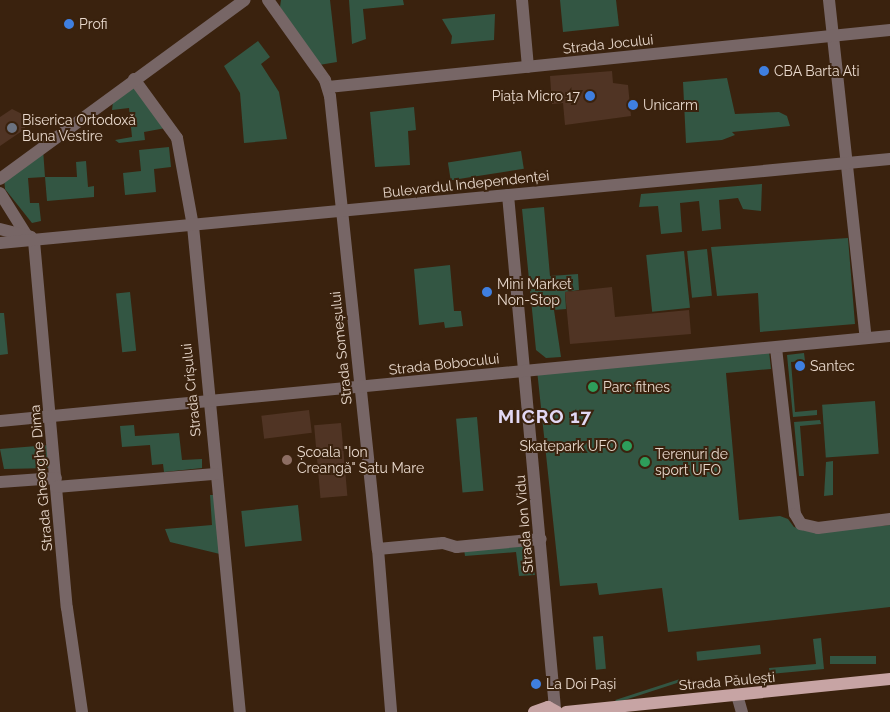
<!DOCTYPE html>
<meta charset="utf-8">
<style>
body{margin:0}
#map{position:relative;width:890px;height:712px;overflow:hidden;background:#3a220e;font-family:Raleway,sans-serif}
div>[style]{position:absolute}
.green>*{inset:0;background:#335643;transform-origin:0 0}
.building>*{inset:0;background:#503424;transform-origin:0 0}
.minor>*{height:12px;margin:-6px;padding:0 6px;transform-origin:6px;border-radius:6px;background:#766}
.major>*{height:12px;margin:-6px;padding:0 6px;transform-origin:6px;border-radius:6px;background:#c7a4a4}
.dots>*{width:14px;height:14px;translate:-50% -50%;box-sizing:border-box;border:2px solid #3a220e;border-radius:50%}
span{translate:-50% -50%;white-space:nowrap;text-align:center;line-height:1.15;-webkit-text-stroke:4px #3a220e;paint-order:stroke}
.poi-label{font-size:14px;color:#e8d8cc}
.left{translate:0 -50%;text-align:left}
.right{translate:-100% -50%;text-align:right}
.street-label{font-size:14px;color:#e8d8cc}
.district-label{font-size:19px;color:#e2d8f4;font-weight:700;letter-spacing:1px}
</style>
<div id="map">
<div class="green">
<i style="clip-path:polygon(281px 0,330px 0,337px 62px,319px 65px,280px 7px)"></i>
<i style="clip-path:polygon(349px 0,403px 0,404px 5px,363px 9px,366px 39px,352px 44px)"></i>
<i style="clip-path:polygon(560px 0,616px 0,619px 26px,563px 32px)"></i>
<i style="clip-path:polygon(495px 14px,494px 40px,451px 44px,452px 36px,442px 19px)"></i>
<i style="clip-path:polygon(258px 41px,270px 57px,261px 64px,279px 92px,287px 139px,244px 143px,240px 93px,224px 66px)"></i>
<i style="clip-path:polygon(727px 78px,735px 114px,779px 112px,787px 116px,790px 126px,732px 132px,735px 135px,722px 140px,686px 143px,683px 82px)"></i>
<i style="clip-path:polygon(134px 79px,171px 127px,144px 132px,145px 140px,119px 143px,115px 140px,132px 137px,129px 108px,112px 110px,114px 93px)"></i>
<i style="clip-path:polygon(414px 107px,416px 130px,408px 131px,410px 165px,375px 167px,370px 112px)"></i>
<i style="clip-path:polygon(169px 147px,171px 167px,154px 169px,156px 192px,125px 195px,123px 173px,141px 171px,139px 150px)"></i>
<i style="clip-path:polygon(43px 149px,45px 177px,77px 177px,76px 162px,86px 161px,88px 187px,94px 186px,94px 197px,47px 201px,45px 177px,28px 178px,30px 203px,39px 203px,41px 221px,32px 223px,5px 189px,4px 178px)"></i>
<i style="left:521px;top:151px;width:18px;height:74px;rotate:81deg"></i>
<i style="clip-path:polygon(762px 184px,761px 211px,743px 209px,738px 198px,719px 200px,721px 229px,702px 231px,699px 201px,680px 203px,682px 232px,661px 234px,658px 206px,639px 207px,641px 194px)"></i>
<i style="clip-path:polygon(544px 207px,550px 276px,578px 274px,579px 290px,565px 292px,566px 309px,554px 310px,561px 357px,546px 358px,536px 350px,522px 209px)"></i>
<i style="clip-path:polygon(848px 238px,855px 324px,760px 332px,758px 293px,717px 296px,711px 247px)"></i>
<i style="left:707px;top:249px;width:47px;height:20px;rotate:84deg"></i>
<i style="left:684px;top:251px;width:57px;height:38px;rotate:84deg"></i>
<i style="clip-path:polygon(450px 265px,454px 311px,461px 311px,463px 326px,445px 328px,444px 322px,419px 325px,414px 269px)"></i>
<i style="left:130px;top:292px;width:59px;height:14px;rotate:84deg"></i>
<i style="clip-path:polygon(0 313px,4px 313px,8px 354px,0 355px)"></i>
<i style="clip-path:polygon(769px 351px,771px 369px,726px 373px,739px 520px,780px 516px,788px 519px,794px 527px,818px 532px,890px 525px,890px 607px,668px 632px,662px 588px,599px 595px,597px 583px,560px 586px,537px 370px)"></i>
<i style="clip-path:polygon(804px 353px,805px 361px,791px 362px,795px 412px,817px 410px,817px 415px,793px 417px,787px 355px)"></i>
<i style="left:875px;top:401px;width:53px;height:53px;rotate:86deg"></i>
<i style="left:477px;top:417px;width:74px;height:21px;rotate:85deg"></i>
<i style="clip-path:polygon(820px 420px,821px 424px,800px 426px,804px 476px,799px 476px,794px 422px)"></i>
<i style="clip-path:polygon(134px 425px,135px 436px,179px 433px,182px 460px,202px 459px,202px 468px,164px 472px,163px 464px,152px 465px,150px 445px,122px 447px,120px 426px)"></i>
<i style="clip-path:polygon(49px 445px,51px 468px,4px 469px,0 449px)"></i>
<i style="clip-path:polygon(833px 461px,833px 495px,824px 496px,826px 462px)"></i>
<i style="clip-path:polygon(210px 495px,217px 495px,220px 554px,170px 542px,165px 529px,212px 525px)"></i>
<i style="left:298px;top:505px;width:36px;height:57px;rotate:84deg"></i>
<i style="clip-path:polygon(528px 546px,535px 575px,519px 576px,516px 552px,465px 556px,464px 549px)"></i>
<i style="left:603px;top:636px;width:33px;height:10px;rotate:85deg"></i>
<i style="clip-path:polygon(821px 638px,824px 669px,770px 674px,769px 668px,816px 664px,813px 639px)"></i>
<i style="left:760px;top:645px;width:9px;height:64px;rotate:84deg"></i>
<i style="left:876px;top:656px;width:8px;height:46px;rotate:90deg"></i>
<i style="left:680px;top:679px;width:3px;height:68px;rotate:72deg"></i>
</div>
<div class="building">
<i style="clip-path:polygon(612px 71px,613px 83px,628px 85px,631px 116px,565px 125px,563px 103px,552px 104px,550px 76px)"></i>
<i style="clip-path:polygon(12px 109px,24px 115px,25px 129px,0 146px,0 117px)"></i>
<i style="clip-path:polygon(612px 287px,615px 317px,689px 310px,691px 334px,570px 344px,565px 292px)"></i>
<i style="left:309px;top:410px;width:23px;height:48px;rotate:83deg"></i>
<i style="left:341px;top:423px;width:73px;height:27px;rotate:85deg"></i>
</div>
<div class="minor">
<i style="left:268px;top:0;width:98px;rotate:54.5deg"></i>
<i style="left:325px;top:80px;width:17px;rotate:73deg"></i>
<i style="left:330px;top:96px;width:456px;rotate:84deg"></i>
<i style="left:378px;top:549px;width:164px;rotate:85.4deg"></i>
<i style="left:522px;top:0;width:67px;rotate:84.9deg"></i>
<i style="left:829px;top:0;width:340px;rotate:83.8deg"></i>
<i style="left:134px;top:79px;width:73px;rotate:53.9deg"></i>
<i style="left:177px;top:138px;width:89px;rotate:79.7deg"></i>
<i style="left:193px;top:226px;width:488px;rotate:84.5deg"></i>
<i style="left:328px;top:87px;width:565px;rotate:-5.79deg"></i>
<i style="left:0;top:179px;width:303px;rotate:-36.2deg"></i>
<i style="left:0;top:193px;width:51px;rotate:57.9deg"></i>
<i style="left:508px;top:195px;width:515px;rotate:84.77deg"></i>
<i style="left:0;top:229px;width:32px;rotate:14deg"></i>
<i style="left:34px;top:241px;width:368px;rotate:84.9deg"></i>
<i style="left:67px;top:608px;width:105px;rotate:81.8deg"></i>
<i style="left:0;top:243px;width:894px;rotate:-5.39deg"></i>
<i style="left:776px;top:348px;width:167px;rotate:83.5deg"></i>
<i style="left:795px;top:514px;width:12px;rotate:59deg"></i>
<i style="left:801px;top:524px;width:17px;rotate:13deg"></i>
<i style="left:818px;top:528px;width:73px;rotate:-7.1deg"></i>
<i style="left:0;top:421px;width:894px;rotate:-5.46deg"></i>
<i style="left:0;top:482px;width:56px;rotate:-4.1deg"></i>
<i style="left:56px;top:487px;width:160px;rotate:-4.7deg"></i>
<i style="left:378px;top:549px;width:65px;rotate:-5.3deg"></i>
<i style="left:443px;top:543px;width:14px;rotate:17deg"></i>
<i style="left:456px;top:547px;width:85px;rotate:-5.4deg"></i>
<i style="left:737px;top:695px;width:18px;rotate:74deg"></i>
</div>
<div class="major">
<i style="left:534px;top:712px;width:15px;rotate:-20deg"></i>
<i style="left:548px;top:707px;width:10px;rotate:29deg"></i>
<i style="left:566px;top:712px;width:326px;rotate:-5.8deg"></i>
</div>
<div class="dots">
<i style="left:69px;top:24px;background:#3f7fe0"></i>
<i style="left:764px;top:71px;background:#3f7fe0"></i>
<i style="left:590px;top:96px;background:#3f7fe0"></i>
<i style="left:633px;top:105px;background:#3f7fe0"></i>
<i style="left:12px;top:128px;background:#6b7280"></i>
<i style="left:487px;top:292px;background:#3f7fe0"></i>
<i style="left:800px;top:366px;background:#3f7fe0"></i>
<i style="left:593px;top:387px;background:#2e9e5b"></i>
<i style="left:627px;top:446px;background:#2e9e5b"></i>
<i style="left:287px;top:460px;background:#8d6e63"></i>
<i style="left:645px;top:462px;background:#2e9e5b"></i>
<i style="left:536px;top:684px;background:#3f7fe0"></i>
</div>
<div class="poi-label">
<span class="left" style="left:79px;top:24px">Profi</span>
<span class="left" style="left:774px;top:71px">CBA Barta Ati</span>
<span class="right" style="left:580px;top:96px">Piața Micro 17</span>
<span class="left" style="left:643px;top:105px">Unicarm</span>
<span class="left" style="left:22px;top:128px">Biserica Ortodoxă<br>Buna Vestire</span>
<span class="left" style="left:497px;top:292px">Mini Market<br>Non-Stop</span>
<span class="left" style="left:810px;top:366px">Santec</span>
<span class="left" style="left:603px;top:387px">Parc fitnes</span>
<span class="right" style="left:617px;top:446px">Skatepark UFO</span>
<span class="left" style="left:297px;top:460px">Școala "Ion<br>Creangă" Satu Mare</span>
<span class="left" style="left:655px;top:462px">Terenuri de<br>sport UFO</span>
<span class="left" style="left:546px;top:684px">La Doi Pași</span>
</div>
<div class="street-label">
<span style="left:608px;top:44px;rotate:-6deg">Strada Jocului</span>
<span style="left:466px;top:184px;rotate:-6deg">Bulevardul Independenței</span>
<span style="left:341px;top:348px;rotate:-96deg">Strada Someșului</span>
<span style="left:444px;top:364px;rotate:-6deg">Strada Bobocului</span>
<span style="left:191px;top:390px;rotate:-96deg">Strada Crișului</span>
<span style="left:41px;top:478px;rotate:-95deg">Strada Gheorghe Dima</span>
<span style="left:524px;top:524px;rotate:-95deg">Strada Ion Vidu</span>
<span style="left:727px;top:681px;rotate:-5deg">Strada Păulești</span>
</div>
<div class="district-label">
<span style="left:545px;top:417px">MICRO 17</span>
</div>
</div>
